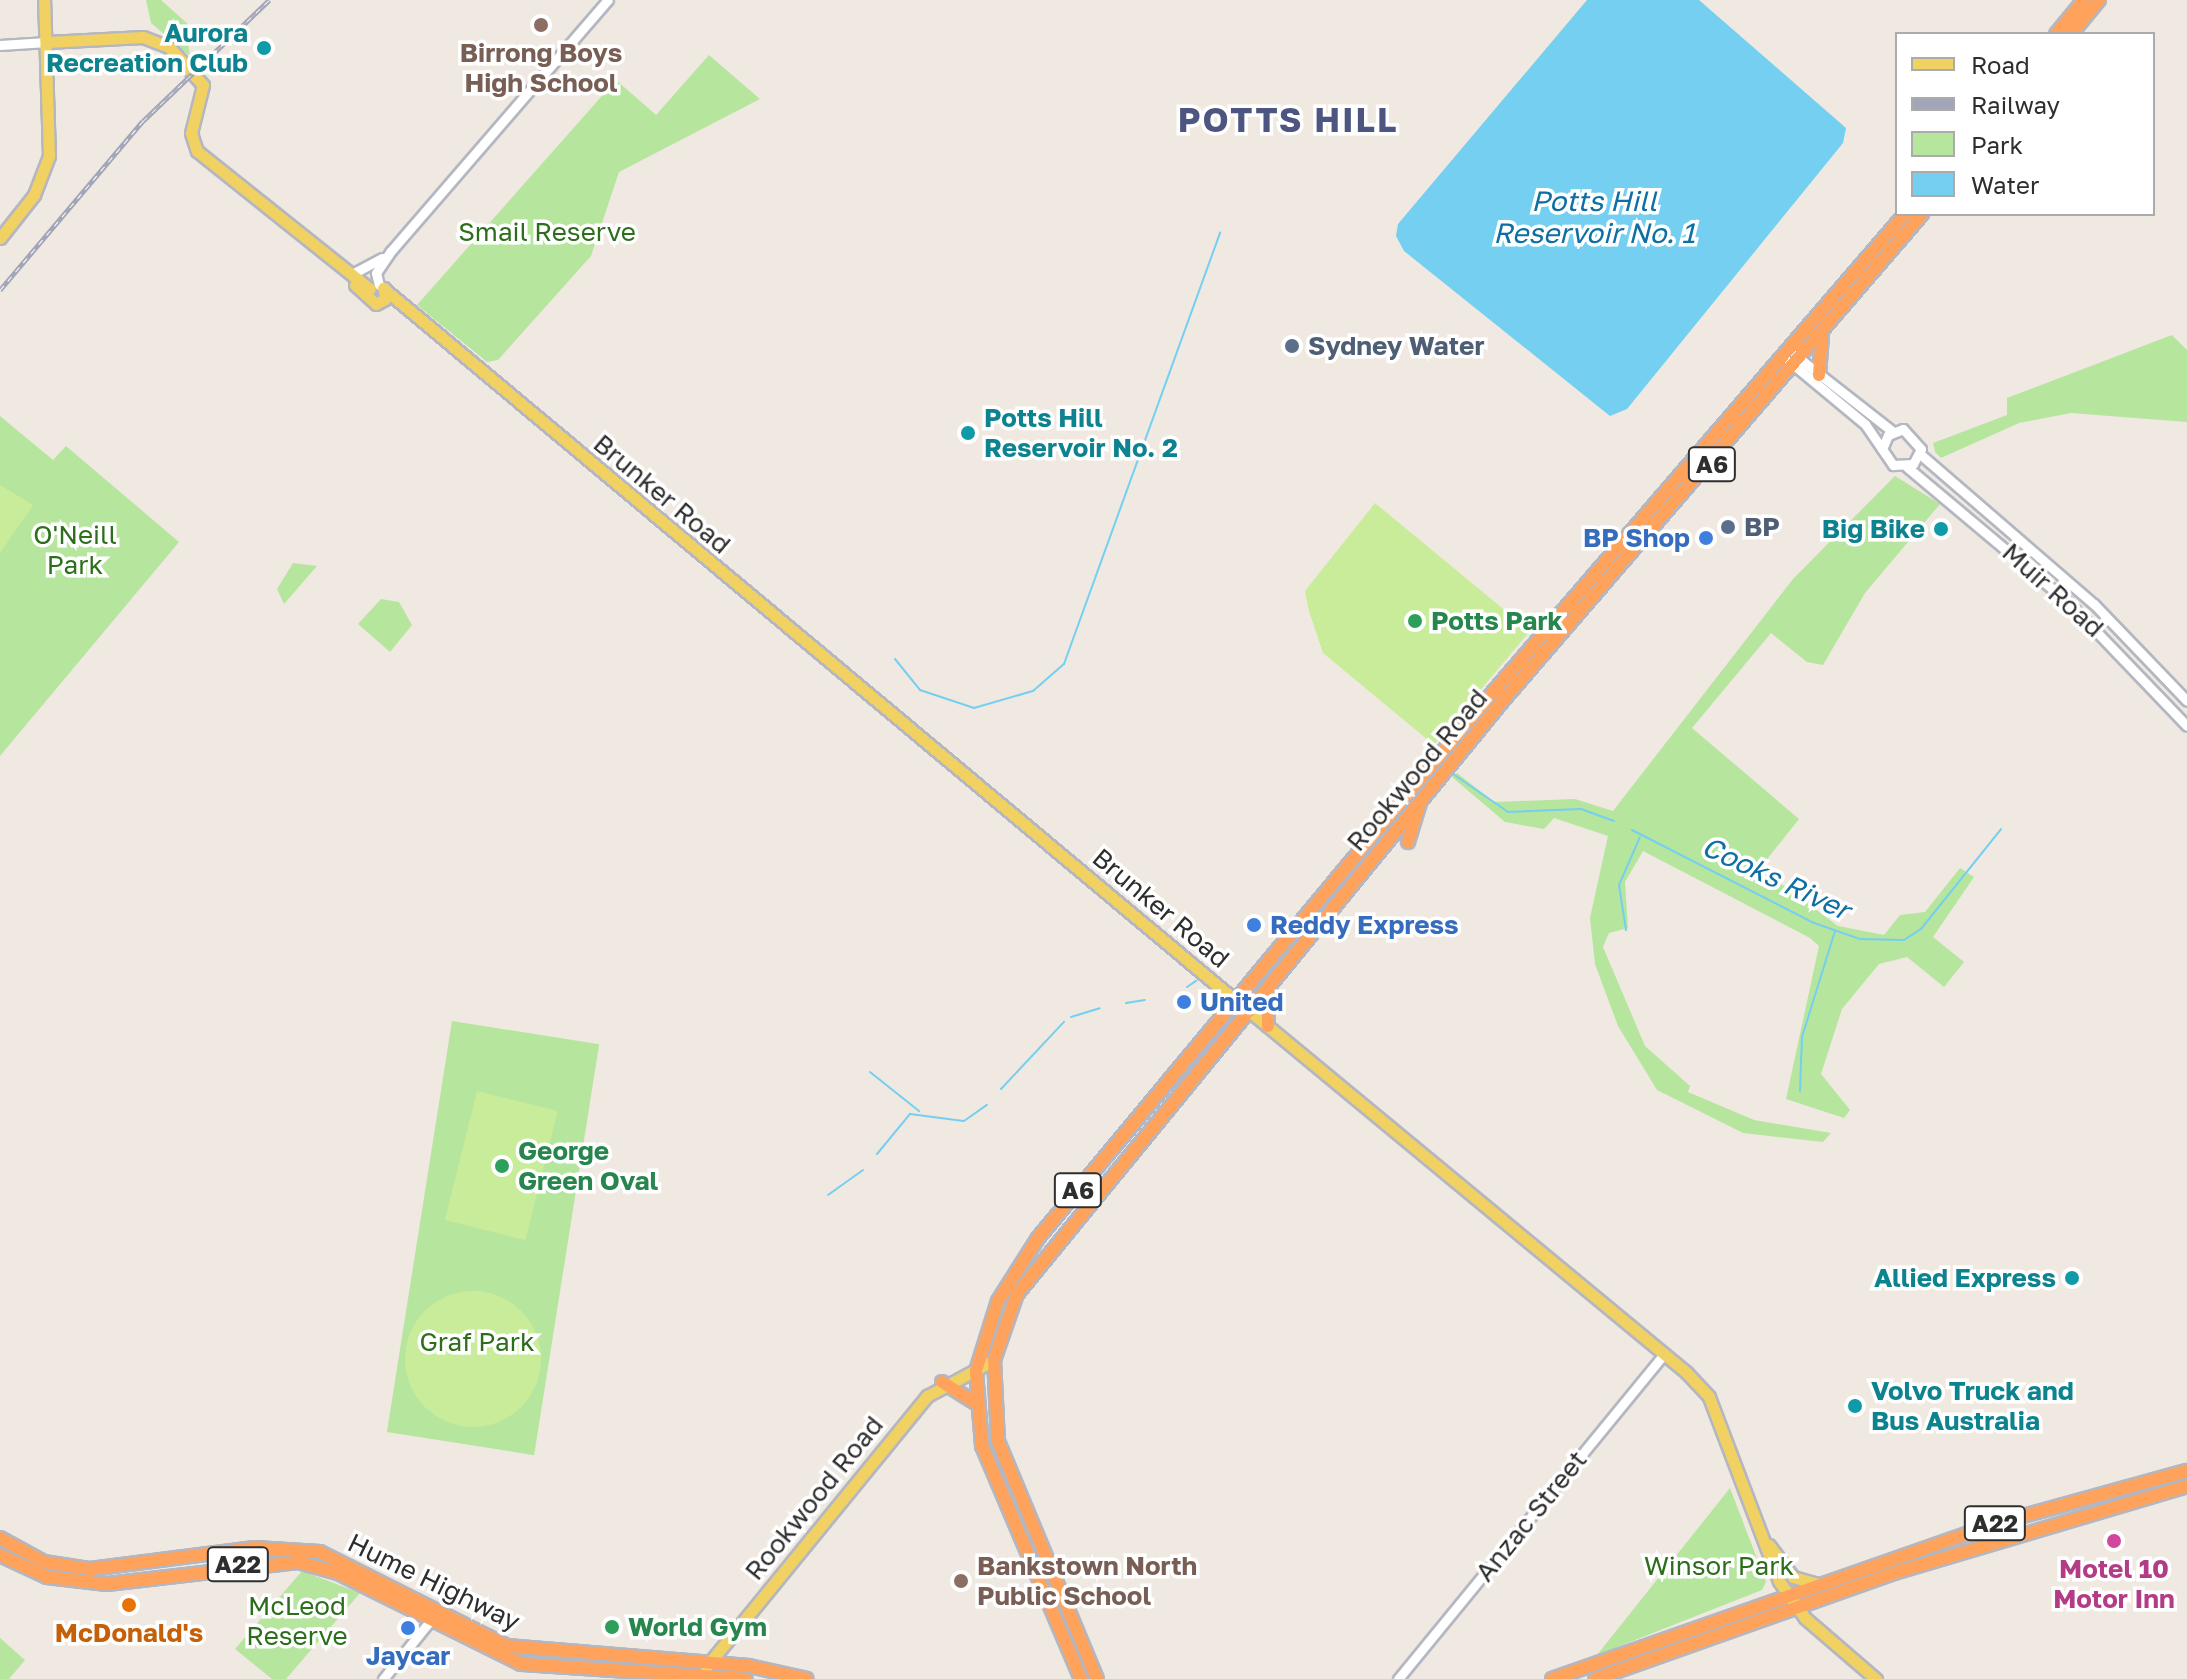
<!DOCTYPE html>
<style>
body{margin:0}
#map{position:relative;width:2187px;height:1679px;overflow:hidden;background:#efe9e1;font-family:"Golos Text",sans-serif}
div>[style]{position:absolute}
.green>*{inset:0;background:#b6e59e;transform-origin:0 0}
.pitch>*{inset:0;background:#c9ec9a;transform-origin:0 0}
.round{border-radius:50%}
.water>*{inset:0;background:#75cff0}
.stream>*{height:2px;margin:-1px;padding:0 1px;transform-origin:1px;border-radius:1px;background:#75cff0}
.roads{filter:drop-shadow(2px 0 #b4b7c1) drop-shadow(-2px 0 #b4b7c1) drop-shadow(0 2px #b4b7c1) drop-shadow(0 -2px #b4b7c1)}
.minor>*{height:9px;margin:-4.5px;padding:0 4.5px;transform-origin:4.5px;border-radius:4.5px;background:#fff}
.major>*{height:11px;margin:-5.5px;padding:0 5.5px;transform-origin:5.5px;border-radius:5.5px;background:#f2d163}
.highway>*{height:12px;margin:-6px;padding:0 6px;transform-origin:6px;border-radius:6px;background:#ffa35c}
.rail>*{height:5px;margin-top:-2.5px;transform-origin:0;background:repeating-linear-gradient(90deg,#fff 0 6px,#a3a6b8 0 12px);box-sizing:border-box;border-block:2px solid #a3a6b8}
.dots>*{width:22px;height:22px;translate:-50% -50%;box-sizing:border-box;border:4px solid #fff;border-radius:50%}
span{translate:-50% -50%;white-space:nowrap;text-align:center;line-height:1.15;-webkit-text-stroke:7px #fff;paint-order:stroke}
.shield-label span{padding:2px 6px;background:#fff;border:2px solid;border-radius:6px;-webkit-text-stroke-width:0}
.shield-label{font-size:24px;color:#2e2e2e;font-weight:700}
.culture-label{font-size:26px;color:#0d838f;font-weight:700}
.right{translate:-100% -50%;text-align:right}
.left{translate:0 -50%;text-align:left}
.education-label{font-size:26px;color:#785e54;font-weight:700}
.park-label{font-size:26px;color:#2c6e1b}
.service-label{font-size:26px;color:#4e5e75;font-weight:700}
.street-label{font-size:26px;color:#2e2e2e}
.shop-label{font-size:26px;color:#366cbe;font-weight:700}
.leisure-label{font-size:26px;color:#27864d;font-weight:700}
.hotel-label{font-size:26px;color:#b23c85;font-weight:700}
.food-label{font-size:26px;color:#c56008;font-weight:700}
.water-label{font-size:28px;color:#0d6fa3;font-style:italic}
.district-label{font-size:34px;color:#4d5680;font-weight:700;letter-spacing:2px}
.legend{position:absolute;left:1895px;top:32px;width:260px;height:184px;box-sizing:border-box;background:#fff;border:2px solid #ababab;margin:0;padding:10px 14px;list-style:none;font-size:24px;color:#2e2e2e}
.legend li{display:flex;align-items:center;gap:16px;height:40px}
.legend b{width:40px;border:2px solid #ababab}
</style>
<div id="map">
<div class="green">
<i style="clip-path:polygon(146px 0,161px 0,199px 34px,188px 43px,190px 56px,151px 23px)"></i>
<i style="clip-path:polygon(709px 55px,760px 99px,619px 172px,591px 256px,498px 360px,487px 362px,417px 305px,616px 80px,656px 115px)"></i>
<i style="clip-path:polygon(2172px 335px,2187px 350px,2187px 422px,2071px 413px,2019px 423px,1941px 458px,1935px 452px,1933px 443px,2007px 415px,2007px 398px)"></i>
<i style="clip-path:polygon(0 416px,53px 460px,66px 446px,179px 542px,0 756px)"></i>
<i style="clip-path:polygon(1895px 476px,1940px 504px,1865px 593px,1823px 665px,1807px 662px,1771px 633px,1692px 728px,1799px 819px,1760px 868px,1838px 926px,1884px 935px,1900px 915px,1925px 912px,1960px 868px,1974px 877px,1933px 937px,1964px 962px,1944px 987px,1907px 957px,1879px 964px,1842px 1009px,1821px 1074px,1850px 1110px,1844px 1118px,1786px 1099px,1819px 946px,1810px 938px,1643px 851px,1625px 882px,1628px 928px,1609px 933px,1603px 947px,1645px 1046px,1690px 1086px,1688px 1092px,1754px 1120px,1831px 1133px,1823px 1142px,1743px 1133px,1657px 1090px,1618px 1026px,1595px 964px,1590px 918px,1608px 836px,1554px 818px,1544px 829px,1505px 822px,1452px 777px,1457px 773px,1494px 802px,1575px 799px,1613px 811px,1793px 579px)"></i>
<i style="clip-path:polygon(293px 563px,317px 566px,284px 604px,277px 589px)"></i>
<i style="clip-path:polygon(381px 599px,399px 602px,412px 625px,390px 652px,358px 624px)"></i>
<i style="left:452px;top:1021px;width:149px;height:416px;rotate:9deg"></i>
<i style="clip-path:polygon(1730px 1488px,1766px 1582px,1762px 1590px,1597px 1655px)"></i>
<i style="clip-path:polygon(302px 1571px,360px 1593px,286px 1679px,272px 1679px,235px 1649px)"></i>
<i style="clip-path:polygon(0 1638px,25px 1660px,9px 1679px,0 1679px)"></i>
</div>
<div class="pitch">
<i style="clip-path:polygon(0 485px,33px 505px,0 553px)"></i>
<i style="clip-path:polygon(1375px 503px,1530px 631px,1434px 745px,1323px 653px,1309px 611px,1305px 591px)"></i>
<i style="left:477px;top:1091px;width:83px;height:133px;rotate:14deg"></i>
<i class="round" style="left:405px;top:1291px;width:136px;height:136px"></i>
</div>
<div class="water">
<i style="clip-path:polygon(1587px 0,1699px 0,1846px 128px,1843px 143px,1627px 409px,1610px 416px,1404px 251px,1396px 236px,1398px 224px)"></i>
</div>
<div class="stream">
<i style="left:895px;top:659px;width:40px;rotate:51deg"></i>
<i style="left:920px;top:690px;width:57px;rotate:18.4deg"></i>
<i style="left:974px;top:708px;width:61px;rotate:-16.1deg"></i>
<i style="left:1033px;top:691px;width:41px;rotate:-41.1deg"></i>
<i style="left:1064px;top:664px;width:459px;rotate:-70.1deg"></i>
<i style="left:1453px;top:774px;width:67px;rotate:34.6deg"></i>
<i style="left:1508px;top:812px;width:73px;rotate:-2.4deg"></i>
<i style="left:1581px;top:809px;width:35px;rotate:20deg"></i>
<i style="left:1632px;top:830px;width:204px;rotate:27.1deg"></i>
<i style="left:1814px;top:923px;width:49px;rotate:19.2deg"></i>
<i style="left:1860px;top:939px;width:44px;rotate:1.3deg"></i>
<i style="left:1904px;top:940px;width:20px;rotate:-33deg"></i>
<i style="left:1921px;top:929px;width:128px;rotate:-51.3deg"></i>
<i style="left:1626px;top:930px;width:46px;rotate:-98.8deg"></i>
<i style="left:1619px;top:885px;width:52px;rotate:-66.4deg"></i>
<i style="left:1187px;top:987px;width:11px;rotate:-34deg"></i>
<i style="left:1126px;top:1003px;width:19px;rotate:-9deg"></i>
<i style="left:1071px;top:1017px;width:30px;rotate:-17deg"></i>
<i style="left:870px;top:1072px;width:63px;rotate:38.5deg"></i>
<i style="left:1001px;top:1089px;width:92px;rotate:-46.8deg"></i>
<i style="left:1800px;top:1091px;width:54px;rotate:-87.9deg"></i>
<i style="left:1802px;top:1037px;width:111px;rotate:-72.7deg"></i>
<i style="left:877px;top:1154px;width:52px;rotate:-50.5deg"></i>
<i style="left:910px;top:1114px;width:54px;rotate:7.4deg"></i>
<i style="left:964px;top:1121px;width:28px;rotate:-35deg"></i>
<i style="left:828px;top:1195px;width:43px;rotate:-35.5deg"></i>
</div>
<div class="roads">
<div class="minor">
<i style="left:0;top:45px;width:47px;rotate:-3.7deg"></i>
<i style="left:352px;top:274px;width:34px;rotate:-28deg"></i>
<i style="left:379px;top:285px;width:12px;rotate:-104deg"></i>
<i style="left:376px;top:273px;width:27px;rotate:-56deg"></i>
<i style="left:391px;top:251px;width:332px;rotate:-49.2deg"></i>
<i style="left:1795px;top:355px;width:123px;rotate:38.1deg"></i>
<i style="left:1789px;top:361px;width:99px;rotate:39.7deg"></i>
<i style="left:1865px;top:424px;width:50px;rotate:55.7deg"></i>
<i style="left:1893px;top:465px;width:20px;rotate:-3deg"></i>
<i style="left:1913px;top:464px;width:17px;rotate:-62deg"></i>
<i style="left:1921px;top:449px;width:27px;rotate:-132deg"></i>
<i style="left:1903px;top:429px;width:16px;rotate:158deg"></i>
<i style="left:1888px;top:435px;width:15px;rotate:113deg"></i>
<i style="left:1920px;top:454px;width:230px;rotate:40.8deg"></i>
<i style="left:2094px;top:604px;width:134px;rotate:46.2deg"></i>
<i style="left:1907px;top:467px;width:212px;rotate:40deg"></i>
<i style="left:2069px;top:603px;width:170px;rotate:46.2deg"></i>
<i style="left:383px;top:1679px;width:75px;rotate:-51deg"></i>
<i style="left:1398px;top:1679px;width:420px;rotate:-50.7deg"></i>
</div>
<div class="major">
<i style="left:47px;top:42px;width:96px;rotate:-3deg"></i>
<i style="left:143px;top:37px;width:28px;rotate:21deg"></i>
<i style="left:169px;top:47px;width:51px;rotate:48.2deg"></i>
<i style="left:203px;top:85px;width:49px;rotate:104deg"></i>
<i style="left:191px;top:133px;width:19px;rotate:72deg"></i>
<i style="left:197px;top:151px;width:221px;rotate:38.6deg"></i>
<i style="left:0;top:238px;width:55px;rotate:-51.7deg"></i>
<i style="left:34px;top:195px;width:42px;rotate:-69deg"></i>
<i style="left:49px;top:156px;width:156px;rotate:-91.8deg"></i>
<i style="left:355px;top:285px;width:28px;rotate:42deg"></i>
<i style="left:376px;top:304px;width:10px;rotate:-29deg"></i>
<i style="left:385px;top:299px;width:11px;rotate:-95deg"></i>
<i style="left:383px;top:288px;width:1112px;rotate:39.89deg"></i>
<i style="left:1247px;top:1009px;width:570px;rotate:39.59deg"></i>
<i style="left:1686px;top:1372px;width:34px;rotate:47deg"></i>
<i style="left:1709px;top:1397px;width:197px;rotate:69.2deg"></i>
<i style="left:1779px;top:1581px;width:45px;rotate:54.9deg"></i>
<i style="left:1805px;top:1618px;width:94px;rotate:40.7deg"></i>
<i style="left:1769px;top:1545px;width:40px;rotate:53deg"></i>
<i style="left:1793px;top:1577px;width:25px;rotate:16deg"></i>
<i style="left:706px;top:1667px;width:350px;rotate:-50.8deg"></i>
<i style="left:927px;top:1396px;width:76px;rotate:-28.2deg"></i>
</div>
<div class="highway">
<i style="left:2056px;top:34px;width:44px;rotate:-50.5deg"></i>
<i style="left:2071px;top:34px;width:44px;rotate:-50.5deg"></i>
<i style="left:1819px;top:375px;width:40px;rotate:-85.7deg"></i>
<i style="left:1408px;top:842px;width:41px;rotate:-72.9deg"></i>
<i style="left:1268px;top:989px;width:37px;rotate:90deg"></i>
<i style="left:942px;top:1382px;width:40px;rotate:32deg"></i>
<i style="left:0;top:1538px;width:50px;rotate:28.6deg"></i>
<i style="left:44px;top:1562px;width:47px;rotate:8.7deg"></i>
<i style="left:90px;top:1569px;width:166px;rotate:-7.3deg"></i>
<i style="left:255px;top:1548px;width:65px;rotate:3.5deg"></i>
<i style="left:320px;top:1552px;width:209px;rotate:26.7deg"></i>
<i style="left:507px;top:1646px;width:243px;rotate:4.7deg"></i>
<i style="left:749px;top:1666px;width:59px;rotate:12.6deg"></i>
<i style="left:0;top:1555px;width:52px;rotate:25.1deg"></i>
<i style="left:47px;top:1577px;width:60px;rotate:6.7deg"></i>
<i style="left:107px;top:1584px;width:192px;rotate:-6.6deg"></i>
<i style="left:298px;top:1562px;width:41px;rotate:15.4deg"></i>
<i style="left:338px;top:1573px;width:204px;rotate:26.4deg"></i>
<i style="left:521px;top:1664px;width:225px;rotate:3.8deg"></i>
<i style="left:1081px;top:1679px;width:253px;rotate:-113deg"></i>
<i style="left:982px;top:1446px;width:75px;rotate:-94.6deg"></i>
<i style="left:976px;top:1371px;width:73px;rotate:-72.6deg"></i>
<i style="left:998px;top:1301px;width:75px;rotate:-57.6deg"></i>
<i style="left:1038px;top:1238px;width:657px;rotate:-50.25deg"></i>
<i style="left:1458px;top:733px;width:685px;rotate:-49.26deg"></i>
<i style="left:1097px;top:1679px;width:258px;rotate:-112.6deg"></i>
<i style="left:998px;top:1441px;width:81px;rotate:-92.8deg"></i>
<i style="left:994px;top:1360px;width:70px;rotate:-70.8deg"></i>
<i style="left:1017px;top:1294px;width:770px;rotate:-50.69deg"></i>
<i style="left:1505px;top:698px;width:639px;rotate:-49.25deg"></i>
<i style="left:1552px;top:1679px;width:468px;rotate:-19.3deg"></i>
<i style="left:1994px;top:1524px;width:200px;rotate:-15.4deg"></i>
<i style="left:1595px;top:1679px;width:317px;rotate:-19.5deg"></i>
<i style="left:1894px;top:1573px;width:306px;rotate:-16.5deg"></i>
</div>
</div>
<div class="rail">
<i style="left:0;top:290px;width:221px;rotate:-49.8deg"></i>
<i style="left:143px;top:121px;width:175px;rotate:-43.8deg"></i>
</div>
<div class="dots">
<i style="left:541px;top:25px;background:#8d6e63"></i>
<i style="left:264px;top:48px;background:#0f9aa8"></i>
<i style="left:1292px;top:346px;background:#5c6f8a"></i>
<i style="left:968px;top:433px;background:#0f9aa8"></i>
<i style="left:1728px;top:527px;background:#5c6f8a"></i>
<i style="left:1941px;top:529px;background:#0f9aa8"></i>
<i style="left:1706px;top:538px;background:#3f7fe0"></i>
<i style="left:1415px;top:621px;background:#2e9e5b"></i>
<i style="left:1254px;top:925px;background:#3f7fe0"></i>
<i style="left:1184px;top:1002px;background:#3f7fe0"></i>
<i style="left:502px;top:1166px;background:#2e9e5b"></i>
<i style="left:2072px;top:1278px;background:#0f9aa8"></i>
<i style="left:1855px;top:1406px;background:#0f9aa8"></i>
<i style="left:2114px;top:1541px;background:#d1479c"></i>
<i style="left:961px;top:1581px;background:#8d6e63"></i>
<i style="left:129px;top:1605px;background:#e8710a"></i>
<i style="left:612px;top:1627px;background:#2e9e5b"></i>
<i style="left:408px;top:1628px;background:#3f7fe0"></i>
</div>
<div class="shield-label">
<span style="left:1712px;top:464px">A6</span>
<span style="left:1078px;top:1190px">A6</span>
<span style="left:1995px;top:1523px">A22</span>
<span style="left:238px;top:1564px">A22</span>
</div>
<div class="culture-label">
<span class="right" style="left:248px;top:48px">Aurora<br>Recreation Club</span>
<span class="left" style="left:984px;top:433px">Potts Hill<br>Reservoir No. 2</span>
<span class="right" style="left:1925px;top:529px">Big Bike</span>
<span class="right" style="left:2056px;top:1278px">Allied Express</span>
<span class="left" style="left:1871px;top:1406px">Volvo Truck and<br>Bus Australia</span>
</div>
<div class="education-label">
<span style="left:541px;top:68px">Birrong Boys<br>High School</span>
<span class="left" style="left:977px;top:1581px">Bankstown North<br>Public School</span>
</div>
<div class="park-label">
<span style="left:547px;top:232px">Smail Reserve</span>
<span style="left:75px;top:550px">O'Neill<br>Park</span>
<span style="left:477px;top:1342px">Graf Park</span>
<span style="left:1719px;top:1566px">Winsor Park</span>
<span style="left:297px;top:1621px">McLeod<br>Reserve</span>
</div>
<div class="service-label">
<span class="left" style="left:1308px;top:346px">Sydney Water</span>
<span class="left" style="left:1744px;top:527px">BP</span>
</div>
<div class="street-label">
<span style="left:662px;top:494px;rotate:40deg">Brunker Road</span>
<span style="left:2053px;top:590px;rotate:42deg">Muir Road</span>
<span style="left:1417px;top:770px;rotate:-50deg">Rookwood Road</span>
<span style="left:1161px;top:908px;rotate:40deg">Brunker Road</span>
<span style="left:814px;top:1498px;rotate:-51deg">Rookwood Road</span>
<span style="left:1531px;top:1516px;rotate:-51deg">Anzac Street</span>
<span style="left:434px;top:1582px;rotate:26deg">Hume Highway</span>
</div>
<div class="shop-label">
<span class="right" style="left:1690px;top:538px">BP Shop</span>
<span class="left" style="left:1270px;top:925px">Reddy Express</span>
<span class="left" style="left:1200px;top:1002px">United</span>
<span style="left:408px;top:1656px">Jaycar</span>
</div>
<div class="leisure-label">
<span class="left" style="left:1431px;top:621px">Potts Park</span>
<span class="left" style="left:518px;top:1166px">George<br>Green Oval</span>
<span class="left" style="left:628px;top:1627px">World Gym</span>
</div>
<div class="hotel-label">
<span style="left:2114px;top:1584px">Motel 10<br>Motor Inn</span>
</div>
<div class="food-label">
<span style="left:129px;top:1633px">McDonald's</span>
</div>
<div class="water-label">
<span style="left:1594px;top:217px">Potts Hill<br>Reservoir No. 1</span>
<span style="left:1776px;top:878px;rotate:25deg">Cooks River</span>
</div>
<div class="district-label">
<span style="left:1288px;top:120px">POTTS HILL</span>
</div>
<ul class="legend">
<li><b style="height:10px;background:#f2d163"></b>Road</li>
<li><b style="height:10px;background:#a3a6b8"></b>Railway</li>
<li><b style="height:22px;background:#b6e59e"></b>Park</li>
<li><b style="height:22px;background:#75cff0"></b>Water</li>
</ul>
</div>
